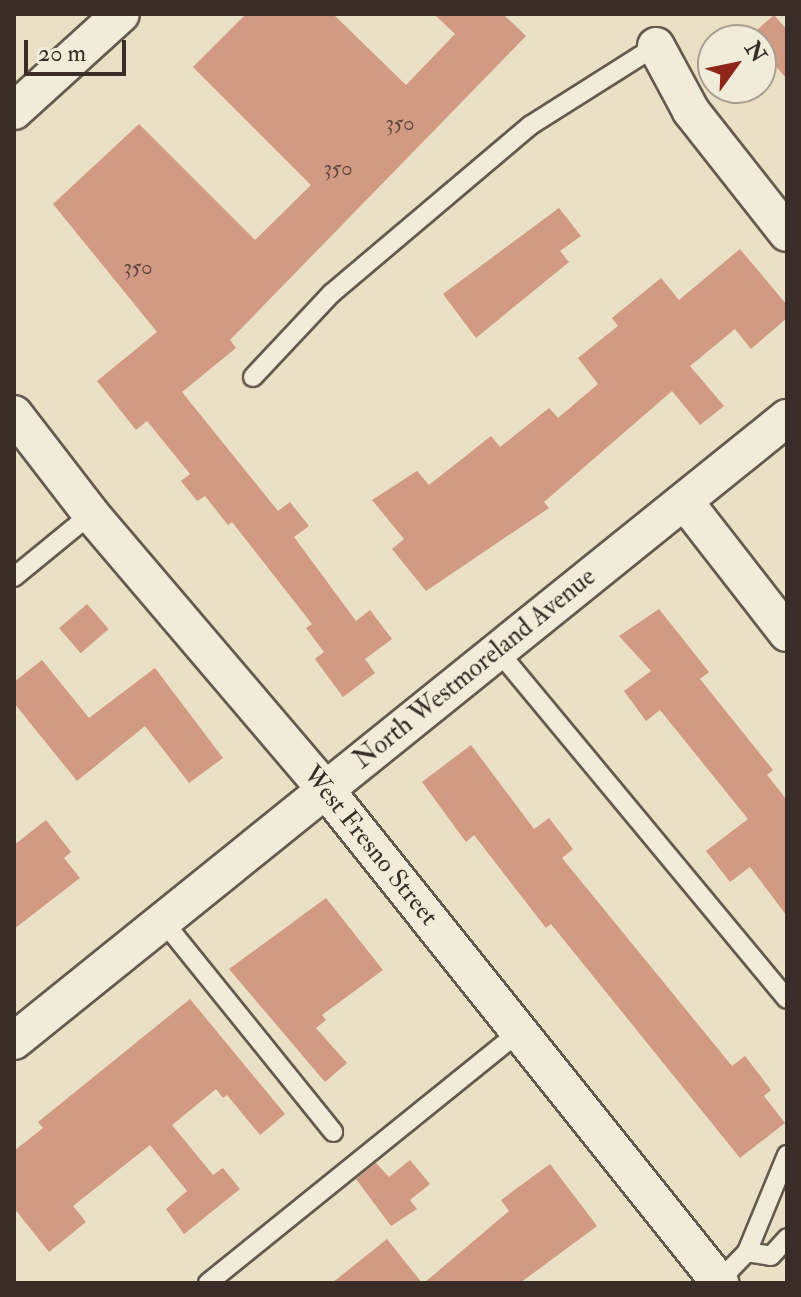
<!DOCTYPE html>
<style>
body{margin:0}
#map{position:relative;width:801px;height:1297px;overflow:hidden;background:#e9e0c5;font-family:"IM FELL Double Pica",serif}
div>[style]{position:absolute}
.building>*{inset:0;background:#d29983;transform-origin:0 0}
.roads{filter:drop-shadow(2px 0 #655a4e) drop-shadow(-2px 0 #655a4e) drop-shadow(0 2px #655a4e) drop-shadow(0 -2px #655a4e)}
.service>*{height:18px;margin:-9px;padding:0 9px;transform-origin:9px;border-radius:9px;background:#f1ebd9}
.minor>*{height:36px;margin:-18px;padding:0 18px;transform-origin:18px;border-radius:18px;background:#f1ebd9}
span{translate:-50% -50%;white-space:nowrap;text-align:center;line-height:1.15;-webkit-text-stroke:6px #f1ebd9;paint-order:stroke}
.number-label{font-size:22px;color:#5f483e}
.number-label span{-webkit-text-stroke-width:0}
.street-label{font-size:26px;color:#392d27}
.frame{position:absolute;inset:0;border:16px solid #392d27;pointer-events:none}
.north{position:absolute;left:697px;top:24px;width:80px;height:80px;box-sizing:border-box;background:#f1ebd9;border:2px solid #a79f92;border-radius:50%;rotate:57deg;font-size:22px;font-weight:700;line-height:32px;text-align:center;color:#392d27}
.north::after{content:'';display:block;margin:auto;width:28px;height:36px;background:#8f2418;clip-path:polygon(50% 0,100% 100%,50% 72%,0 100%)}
.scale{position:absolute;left:24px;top:40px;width:102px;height:36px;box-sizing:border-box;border:4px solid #392d27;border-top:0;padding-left:10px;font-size:24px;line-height:28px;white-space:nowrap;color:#392d27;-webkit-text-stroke:6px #f1ebd9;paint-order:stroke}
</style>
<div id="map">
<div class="building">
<i style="clip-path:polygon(246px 14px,333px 14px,406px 85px,455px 34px,434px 14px,503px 14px,526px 36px,230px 340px,236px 348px,182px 392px,278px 511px,290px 502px,309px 526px,294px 537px,356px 621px,370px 610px,392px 639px,365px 659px,375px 673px,343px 697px,315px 659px,324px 652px,306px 628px,312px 624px,232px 522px,228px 525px,205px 496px,197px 501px,181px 481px,190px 474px,147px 421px,136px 430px,97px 381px,157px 332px,53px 204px,139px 124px,255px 240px,311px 185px,193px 67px)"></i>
<i style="clip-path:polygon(774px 15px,787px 30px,787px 79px,761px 50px,761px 40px,749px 37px)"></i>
<i style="clip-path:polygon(559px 208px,581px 236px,560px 251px,569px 262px,476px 338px,443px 294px)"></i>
<i style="clip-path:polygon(740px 249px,787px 305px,787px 318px,751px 349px,735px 329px,690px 366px,724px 406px,700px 425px,672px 391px,544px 502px,549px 508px,426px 591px,392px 549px,404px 539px,372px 500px,417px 471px,429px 485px,491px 436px,500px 447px,549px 408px,558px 418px,598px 384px,578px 358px,618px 326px,612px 318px,661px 278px,679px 300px)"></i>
<i style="left:87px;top:604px;width:33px;height:37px;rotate:49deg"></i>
<i style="clip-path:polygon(659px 609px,709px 672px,700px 679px,773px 770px,767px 775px,787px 800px,787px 916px,750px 867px,730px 882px,706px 851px,748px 819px,660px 710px,646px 721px,624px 691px,651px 671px,619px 636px)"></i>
<i style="clip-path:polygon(42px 660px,89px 718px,155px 668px,223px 758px,189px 783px,145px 726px,77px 781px,14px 703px,14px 682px)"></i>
<i style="clip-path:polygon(471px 745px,534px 829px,549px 818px,573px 849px,562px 858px,732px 1066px,745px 1056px,771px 1090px,764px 1096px,785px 1123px,740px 1158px,551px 924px,546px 928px,474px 835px,466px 842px,422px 782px)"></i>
<i style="clip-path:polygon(46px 820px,71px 852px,64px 858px,80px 878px,14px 929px,14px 845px)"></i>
<i style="clip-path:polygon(326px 898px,383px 970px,322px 1015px,326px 1020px,316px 1028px,347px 1063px,325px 1082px,229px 969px)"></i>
<i style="clip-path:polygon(190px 999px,285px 1114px,260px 1135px,227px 1095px,223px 1098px,216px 1089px,172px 1125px,213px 1175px,223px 1168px,240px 1189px,184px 1234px,166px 1209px,187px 1191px,150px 1145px,73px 1206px,86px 1222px,49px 1252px,14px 1208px,14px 1151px,43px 1128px,38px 1122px)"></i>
<i style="clip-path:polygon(410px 1160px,430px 1184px,410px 1200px,417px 1209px,391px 1226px,356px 1179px,376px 1163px,389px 1177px)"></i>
<i style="clip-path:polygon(550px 1164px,597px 1226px,520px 1283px,424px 1283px,509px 1211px,501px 1200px)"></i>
<i style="clip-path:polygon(387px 1239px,422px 1283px,332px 1283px)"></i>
</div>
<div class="roads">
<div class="service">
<i style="left:253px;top:377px;width:115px;rotate:-46.8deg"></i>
<i style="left:332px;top:293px;width:260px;rotate:-40.2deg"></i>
<i style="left:531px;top:125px;width:148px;rotate:-32.3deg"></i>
<i style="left:14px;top:577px;width:99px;rotate:-39.3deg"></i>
<i style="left:498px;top:651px;width:452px;rotate:50.3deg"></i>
<i style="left:163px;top:921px;width:271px;rotate:51.1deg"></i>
<i style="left:747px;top:1252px;width:24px;rotate:9deg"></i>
<i style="left:771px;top:1256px;width:24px;rotate:-48deg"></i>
<i style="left:719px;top:1281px;width:40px;rotate:-46deg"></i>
<i style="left:747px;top:1252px;width:105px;rotate:-67.6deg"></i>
<i style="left:208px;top:1283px;width:400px;rotate:-38.9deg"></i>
</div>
<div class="minor">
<i style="left:656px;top:46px;width:74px;rotate:61.7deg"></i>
<i style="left:691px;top:111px;width:155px;rotate:51.8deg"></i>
<i style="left:14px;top:111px;width:144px;rotate:-42.2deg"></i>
<i style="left:14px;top:414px;width:126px;rotate:52.4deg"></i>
<i style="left:91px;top:514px;width:361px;rotate:49.6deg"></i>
<i style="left:325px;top:789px;width:633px;rotate:51.35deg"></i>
<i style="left:685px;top:502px;width:166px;rotate:52.1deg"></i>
<i style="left:14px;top:1041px;width:993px;rotate:-38.87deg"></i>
</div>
</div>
<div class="number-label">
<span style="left:400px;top:124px">350</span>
<span style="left:338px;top:169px">350</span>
<span style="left:138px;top:268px">350</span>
</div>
<div class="street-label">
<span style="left:475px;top:669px;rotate:-39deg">North Westmoreland Avenue</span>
<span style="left:370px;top:846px;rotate:51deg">West Fresno Street</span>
</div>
<div class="frame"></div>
<div class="north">N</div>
<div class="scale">20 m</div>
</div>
